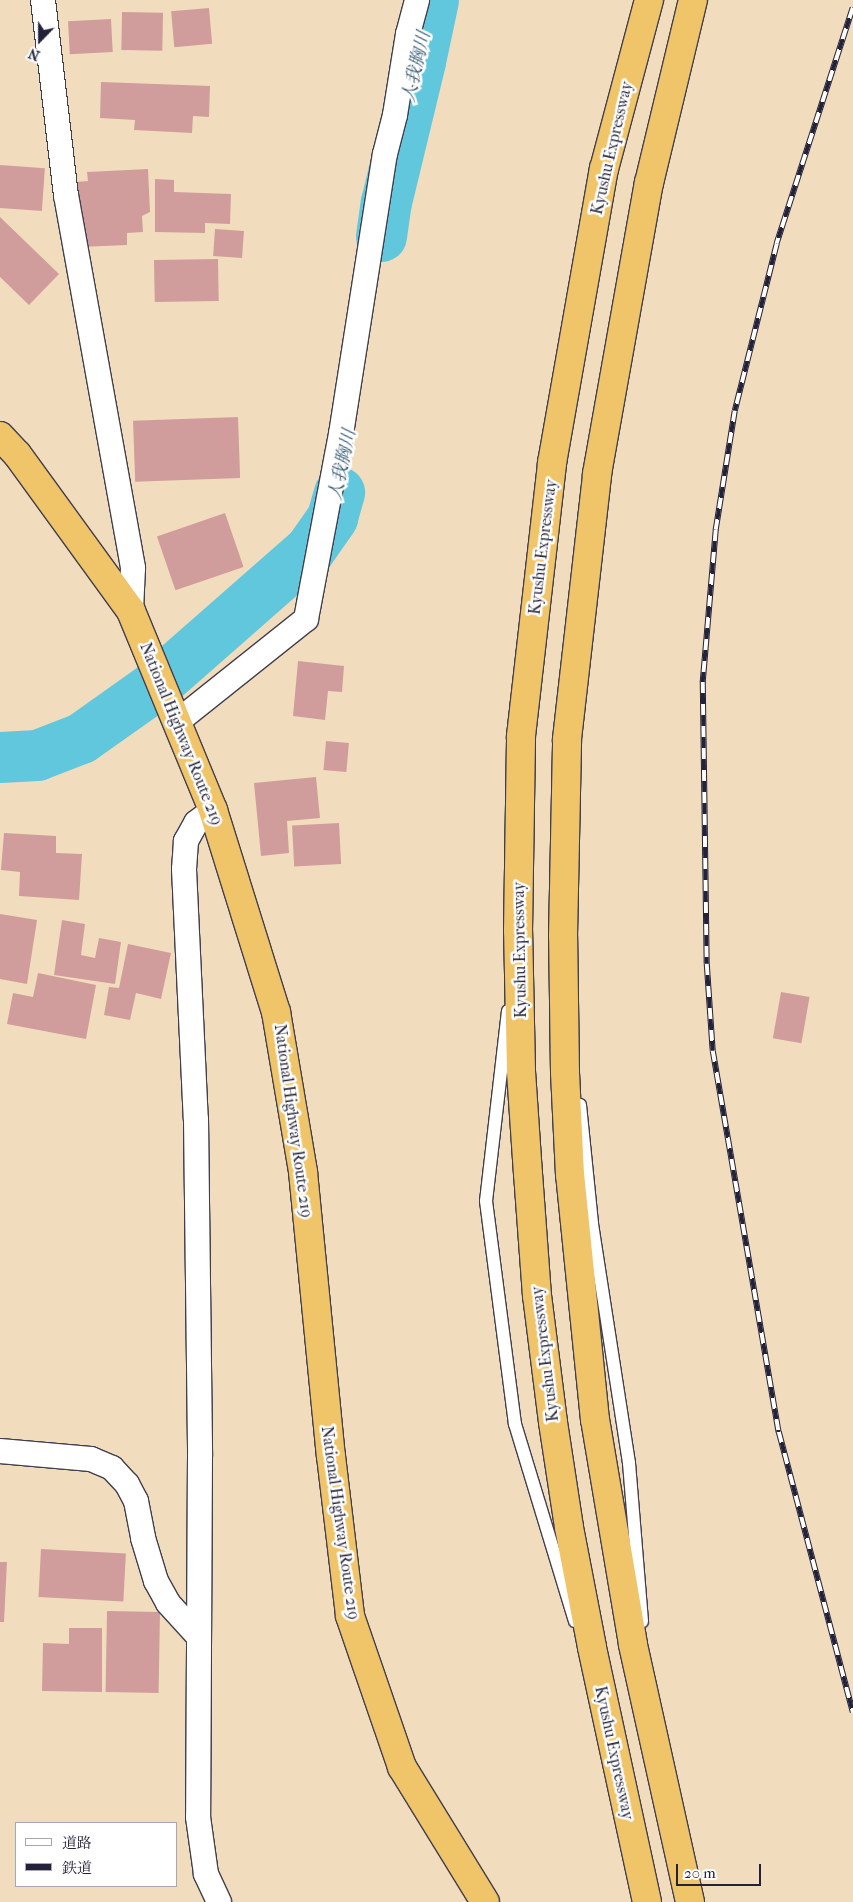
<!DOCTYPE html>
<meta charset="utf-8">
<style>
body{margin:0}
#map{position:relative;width:853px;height:1902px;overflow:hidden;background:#f1ddbd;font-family:"IM FELL French Canon","Noto Serif JP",serif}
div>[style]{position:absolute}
.river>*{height:51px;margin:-25.5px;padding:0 25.5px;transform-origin:25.5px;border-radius:25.5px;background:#60c7dd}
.building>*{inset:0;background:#d19d9c;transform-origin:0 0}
.roads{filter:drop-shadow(1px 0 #413e4e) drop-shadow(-1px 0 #413e4e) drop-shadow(0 1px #413e4e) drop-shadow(0 -1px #413e4e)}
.lane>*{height:12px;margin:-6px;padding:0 6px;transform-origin:6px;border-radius:6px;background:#fff}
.street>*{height:24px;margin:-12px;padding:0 12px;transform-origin:12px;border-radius:12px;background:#fff}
.highway>*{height:28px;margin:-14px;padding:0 14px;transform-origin:14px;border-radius:14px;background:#f0c469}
.rail>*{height:5.5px;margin-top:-2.75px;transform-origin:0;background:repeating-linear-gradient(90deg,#fff 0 11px,#22223b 0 22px);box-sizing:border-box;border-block:1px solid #22223b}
span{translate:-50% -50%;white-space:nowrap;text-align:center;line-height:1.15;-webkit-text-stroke:5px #fff;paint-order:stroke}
.street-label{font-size:16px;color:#22223b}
.water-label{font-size:18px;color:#385c74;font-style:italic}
.legend{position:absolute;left:15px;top:1822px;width:162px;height:65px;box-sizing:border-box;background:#fff;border:1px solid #a7a7b1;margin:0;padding:6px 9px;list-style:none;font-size:15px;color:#22223b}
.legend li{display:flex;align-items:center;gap:10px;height:25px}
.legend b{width:25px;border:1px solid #a7a7b1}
.north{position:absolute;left:15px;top:15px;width:50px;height:50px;-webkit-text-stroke:4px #fff;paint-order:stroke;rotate:202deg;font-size:14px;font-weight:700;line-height:20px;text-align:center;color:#22223b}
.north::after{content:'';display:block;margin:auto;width:18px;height:22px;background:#22223b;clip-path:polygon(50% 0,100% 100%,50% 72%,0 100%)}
.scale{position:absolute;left:676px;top:1864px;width:85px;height:22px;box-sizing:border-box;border:2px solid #22223b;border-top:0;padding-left:6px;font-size:15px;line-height:18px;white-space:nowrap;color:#22223b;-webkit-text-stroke:4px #fff;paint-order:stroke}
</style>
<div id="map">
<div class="river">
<i style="left:381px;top:236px;width:34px;rotate:-82deg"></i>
<i style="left:386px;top:202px;width:145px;rotate:-76.4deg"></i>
<i style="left:420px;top:61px;width:62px;rotate:-78deg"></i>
<i style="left:0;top:757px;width:37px;rotate:-3deg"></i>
<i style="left:37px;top:755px;width:47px;rotate:-21.1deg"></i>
<i style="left:81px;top:738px;width:88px;rotate:-35.3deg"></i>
<i style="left:153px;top:687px;width:209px;rotate:-41.3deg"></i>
<i style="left:310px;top:549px;width:39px;rotate:-55deg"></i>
<i style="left:332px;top:517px;width:26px;rotate:-74deg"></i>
</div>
<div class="building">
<i style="left:209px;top:8px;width:36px;height:38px;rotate:85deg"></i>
<i style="left:122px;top:12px;width:41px;height:38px;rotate:1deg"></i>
<i style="left:111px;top:19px;width:33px;height:43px;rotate:87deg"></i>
<i style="clip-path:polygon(101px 82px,210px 86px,209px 117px,193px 116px,192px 133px,134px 130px,135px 120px,100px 118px)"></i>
<i style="left:0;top:165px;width:45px;height:43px;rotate:4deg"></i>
<i style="clip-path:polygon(148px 169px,150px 212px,142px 216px,143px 232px,127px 233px,127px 245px,80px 247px,76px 182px,88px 181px,87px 172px)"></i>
<i style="clip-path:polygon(155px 179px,174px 180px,174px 192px,231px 194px,230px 224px,205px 223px,205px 233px,155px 232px)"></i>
<i style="clip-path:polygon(0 217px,59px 274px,29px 305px,0 277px)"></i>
<i style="left:215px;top:229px;width:29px;height:27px;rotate:4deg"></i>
<i style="left:218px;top:259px;width:42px;height:64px;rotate:89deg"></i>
<i style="left:238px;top:417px;width:61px;height:105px;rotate:88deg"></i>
<i style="left:225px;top:513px;width:57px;height:72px;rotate:71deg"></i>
<i style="clip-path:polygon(298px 661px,344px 666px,342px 692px,328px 691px,325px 720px,293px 716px)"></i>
<i style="left:326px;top:741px;width:23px;height:29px;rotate:5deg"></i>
<i style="clip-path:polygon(316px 777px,320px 818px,287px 821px,289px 853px,261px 856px,254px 783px)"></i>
<i style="left:339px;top:823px;width:41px;height:47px;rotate:87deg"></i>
<i style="clip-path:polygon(4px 833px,56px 836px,56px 853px,82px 854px,79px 900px,19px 896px,20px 872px,1px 870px)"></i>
<i style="clip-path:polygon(0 914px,37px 920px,27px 984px,0 979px)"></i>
<i style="clip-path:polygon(62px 920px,85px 924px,81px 955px,95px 958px,99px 938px,121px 942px,115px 984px,54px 975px)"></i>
<i style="clip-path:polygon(128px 944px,171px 953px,161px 999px,136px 993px,130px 1020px,104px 1015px,109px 987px,119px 988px)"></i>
<i style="clip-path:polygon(38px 973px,96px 985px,86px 1039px,7px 1024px,13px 993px,33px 997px)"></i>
<i style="left:781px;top:992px;width:29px;height:47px;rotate:10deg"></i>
<i style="left:41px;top:1549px;width:85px;height:48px;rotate:3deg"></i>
<i style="clip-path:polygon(0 1562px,7px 1562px,4px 1622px,0 1622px)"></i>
<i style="left:107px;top:1611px;width:53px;height:81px;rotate:1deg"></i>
<i style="clip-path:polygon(69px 1628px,102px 1628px,102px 1692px,42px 1691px,43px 1643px,69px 1644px)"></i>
</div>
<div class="roads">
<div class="lane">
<i style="left:508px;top:1011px;width:191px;rotate:96.6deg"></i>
<i style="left:486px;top:1201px;width:225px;rotate:82.6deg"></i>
<i style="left:515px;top:1424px;width:206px;rotate:73.1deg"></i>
<i style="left:580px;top:1105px;width:120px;rotate:84.2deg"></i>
<i style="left:592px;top:1224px;width:242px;rotate:81.2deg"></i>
<i style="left:629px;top:1463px;width:159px;rotate:85.3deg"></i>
</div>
<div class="street">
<i style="left:43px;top:0;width:196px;rotate:83.3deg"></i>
<i style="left:66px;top:195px;width:379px;rotate:79.8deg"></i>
<i style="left:133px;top:568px;width:43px;rotate:92.7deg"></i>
<i style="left:177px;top:722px;width:165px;rotate:-38.6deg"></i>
<i style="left:306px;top:619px;width:188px;rotate:-79.3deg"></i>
<i style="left:341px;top:434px;width:283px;rotate:-81.1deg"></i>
<i style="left:385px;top:154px;width:40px;rotate:-75.6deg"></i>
<i style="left:395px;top:115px;width:82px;rotate:-80.9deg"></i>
<i style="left:408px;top:34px;width:35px;rotate:-75deg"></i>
<i style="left:213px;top:810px;width:21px;rotate:143deg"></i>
<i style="left:196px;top:823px;width:21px;rotate:119deg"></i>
<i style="left:186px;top:841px;width:28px;rotate:94deg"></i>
<i style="left:184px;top:869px;width:250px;rotate:87.3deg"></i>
<i style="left:196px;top:1119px;width:337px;rotate:89.3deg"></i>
<i style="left:200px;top:1456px;width:361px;rotate:90.3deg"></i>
<i style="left:198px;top:1817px;width:58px;rotate:82deg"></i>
<i style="left:206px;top:1874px;width:31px;rotate:65deg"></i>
<i style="left:0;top:1451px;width:91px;rotate:5deg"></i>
<i style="left:91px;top:1459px;width:23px;rotate:23deg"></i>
<i style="left:112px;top:1468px;width:22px;rotate:47deg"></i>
<i style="left:127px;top:1484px;width:19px;rotate:62deg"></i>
<i style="left:136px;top:1501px;width:38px;rotate:79deg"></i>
<i style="left:143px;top:1538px;width:45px;rotate:73.2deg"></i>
<i style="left:156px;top:1581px;width:25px;rotate:61deg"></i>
<i style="left:168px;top:1603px;width:45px;rotate:47.7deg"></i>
</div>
<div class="highway">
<i style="left:0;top:436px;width:25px;rotate:47deg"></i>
<i style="left:17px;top:454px;width:194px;rotate:54deg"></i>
<i style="left:131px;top:611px;width:215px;rotate:67.6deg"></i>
<i style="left:213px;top:810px;width:212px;rotate:72.7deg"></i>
<i style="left:276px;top:1012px;width:162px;rotate:80.4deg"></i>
<i style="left:303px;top:1172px;width:285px;rotate:84.4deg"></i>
<i style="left:331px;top:1456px;width:161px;rotate:83.2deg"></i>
<i style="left:350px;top:1616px;width:160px;rotate:71deg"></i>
<i style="left:402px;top:1767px;width:158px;rotate:58.4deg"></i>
<i style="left:647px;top:1902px;width:261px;rotate:-102.2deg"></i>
<i style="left:592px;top:1647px;width:122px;rotate:-100.9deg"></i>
<i style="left:569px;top:1527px;width:106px;rotate:-98.7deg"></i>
<i style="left:553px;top:1422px;width:127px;rotate:-97.2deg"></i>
<i style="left:537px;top:1296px;width:122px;rotate:-94.2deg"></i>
<i style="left:528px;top:1174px;width:104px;rotate:-93.9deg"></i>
<i style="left:521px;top:1070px;width:139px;rotate:-91.2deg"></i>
<i style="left:518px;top:931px;width:195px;rotate:-89.1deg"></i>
<i style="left:521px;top:736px;width:275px;rotate:-83.5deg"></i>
<i style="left:552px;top:463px;width:299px;rotate:-80deg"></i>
<i style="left:604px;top:169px;width:175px;rotate:-75.1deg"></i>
<i style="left:690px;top:1902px;width:264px;rotate:-102.5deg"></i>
<i style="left:633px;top:1644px;width:227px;rotate:-99.6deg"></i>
<i style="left:595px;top:1420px;width:246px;rotate:-95.8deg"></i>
<i style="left:570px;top:1175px;width:103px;rotate:-92.8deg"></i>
<i style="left:565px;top:1072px;width:136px;rotate:-90.8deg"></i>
<i style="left:563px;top:936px;width:197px;rotate:-88.8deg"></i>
<i style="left:567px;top:739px;width:267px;rotate:-83.5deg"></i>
<i style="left:597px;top:474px;width:296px;rotate:-79.9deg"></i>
<i style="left:649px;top:183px;width:188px;rotate:-76.5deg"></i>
</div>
</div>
<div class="rail">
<i style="left:853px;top:8px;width:248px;rotate:107.9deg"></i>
<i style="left:777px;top:244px;width:172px;rotate:104.1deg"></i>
<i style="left:735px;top:411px;width:121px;rotate:99.1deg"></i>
<i style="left:716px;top:530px;width:153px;rotate:94.9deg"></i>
<i style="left:703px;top:682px;width:282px;rotate:89.2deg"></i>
<i style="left:707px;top:964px;width:87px;rotate:86.1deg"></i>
<i style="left:713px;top:1051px;width:387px;rotate:80.2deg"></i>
<i style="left:779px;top:1432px;width:290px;rotate:75.2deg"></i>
</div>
<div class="street-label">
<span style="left:612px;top:148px;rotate:-77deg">Kyushu Expressway</span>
<span style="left:543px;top:547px;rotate:-83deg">Kyushu Expressway</span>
<span style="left:181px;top:734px;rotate:68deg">National Highway Route 219</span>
<span style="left:520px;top:950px;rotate:-91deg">Kyushu Expressway</span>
<span style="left:293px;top:1121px;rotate:82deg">National Highway Route 219</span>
<span style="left:545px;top:1354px;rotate:-97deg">Kyushu Expressway</span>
<span style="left:340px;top:1523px;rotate:82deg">National Highway Route 219</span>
<span style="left:614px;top:1753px;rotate:78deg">Kyushu Expressway</span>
</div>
<div class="water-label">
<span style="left:417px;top:67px;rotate:-77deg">人我胸川</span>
<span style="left:343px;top:465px;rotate:-78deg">人我胸川</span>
</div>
<ul class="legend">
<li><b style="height:6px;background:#fff"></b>道路</li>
<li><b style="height:6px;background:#22223b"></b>鉄道</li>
</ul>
<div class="north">N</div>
<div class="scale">20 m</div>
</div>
